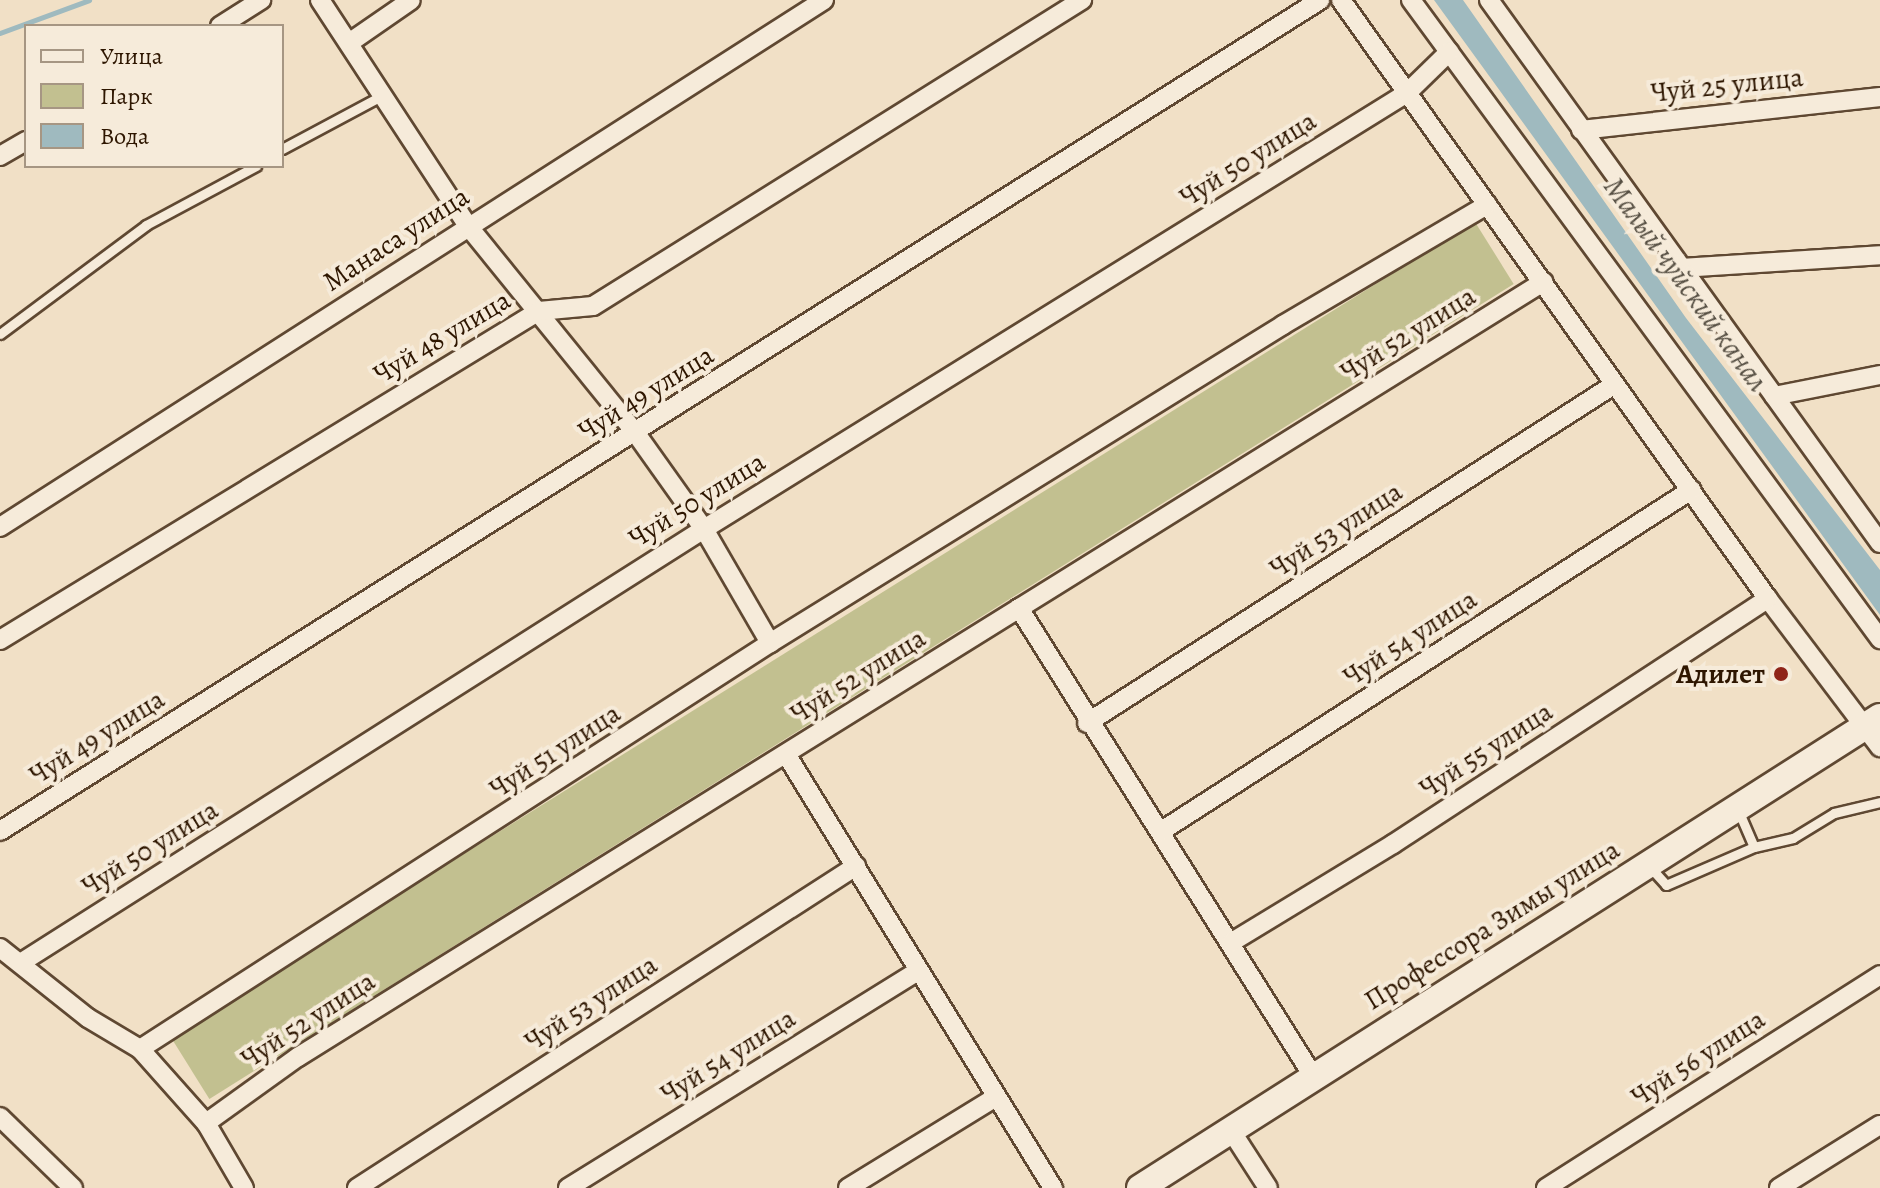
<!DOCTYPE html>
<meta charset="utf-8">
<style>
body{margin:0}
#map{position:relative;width:1880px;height:1188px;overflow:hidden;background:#f1e0c6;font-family:Alegreya,serif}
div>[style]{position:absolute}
.green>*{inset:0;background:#c2c090;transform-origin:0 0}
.water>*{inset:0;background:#9fbabf}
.stream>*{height:5px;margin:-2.5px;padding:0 2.5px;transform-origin:2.5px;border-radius:2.5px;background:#9fbabf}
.roads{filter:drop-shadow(2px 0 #5f4832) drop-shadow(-2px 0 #5f4832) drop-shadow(0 2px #5f4832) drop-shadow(0 -2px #5f4832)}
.lane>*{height:9px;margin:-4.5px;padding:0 4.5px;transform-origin:4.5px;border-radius:4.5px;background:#f6ebda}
.street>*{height:18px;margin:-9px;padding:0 9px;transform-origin:9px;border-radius:9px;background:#f6ebda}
.secondary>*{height:26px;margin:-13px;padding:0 13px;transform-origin:13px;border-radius:13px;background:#f6ebda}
.dots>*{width:22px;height:22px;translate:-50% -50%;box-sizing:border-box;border:4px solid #f6ebda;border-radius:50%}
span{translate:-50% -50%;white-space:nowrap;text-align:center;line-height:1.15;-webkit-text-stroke:8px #f6ebda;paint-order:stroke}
.street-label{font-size:28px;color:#2e1600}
.poi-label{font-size:28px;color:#2e1600;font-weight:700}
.right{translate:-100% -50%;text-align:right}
.water-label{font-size:30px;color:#564f43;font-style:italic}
.legend{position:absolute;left:24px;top:24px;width:260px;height:144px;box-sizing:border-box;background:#f6ebda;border:2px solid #a69683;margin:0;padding:10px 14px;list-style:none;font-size:24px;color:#2e1600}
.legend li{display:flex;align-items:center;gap:16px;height:40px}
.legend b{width:40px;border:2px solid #a69683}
</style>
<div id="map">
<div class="green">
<i style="left:1475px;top:222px;width:73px;height:1538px;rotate:58deg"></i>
</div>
<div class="water">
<i style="clip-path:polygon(1434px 0,1463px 0,1686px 318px,1880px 570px,1880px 615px)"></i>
</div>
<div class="stream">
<i style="left:0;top:33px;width:95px;rotate:-20.3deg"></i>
</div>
<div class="roads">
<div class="lane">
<i style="left:282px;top:149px;width:115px;rotate:-28.1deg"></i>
<i style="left:0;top:334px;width:182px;rotate:-36.7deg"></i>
<i style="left:146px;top:225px;width:125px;rotate:-28.2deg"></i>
<i style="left:1738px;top:810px;width:40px;rotate:66.6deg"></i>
<i style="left:1650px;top:867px;width:24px;rotate:48deg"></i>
<i style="left:1666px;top:885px;width:96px;rotate:-23.4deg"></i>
<i style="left:1754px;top:847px;width:40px;rotate:-13deg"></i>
<i style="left:1793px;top:838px;width:48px;rotate:-31.4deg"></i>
<i style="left:1834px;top:813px;width:47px;rotate:-13.4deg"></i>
</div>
<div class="street">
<i style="left:320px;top:0;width:270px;rotate:56.8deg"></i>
<i style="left:468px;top:226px;width:265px;rotate:51deg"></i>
<i style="left:635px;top:432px;width:119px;rotate:54.6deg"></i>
<i style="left:704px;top:529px;width:132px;rotate:59.9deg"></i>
<i style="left:1341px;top:0;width:736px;rotate:54.52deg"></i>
<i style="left:1768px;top:599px;width:186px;rotate:52.9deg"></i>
<i style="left:1411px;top:0;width:793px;rotate:53.72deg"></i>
<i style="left:1489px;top:0;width:669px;rotate:54.24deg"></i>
<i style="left:220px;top:26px;width:49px;rotate:-32.4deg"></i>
<i style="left:349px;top:43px;width:75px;rotate:-34.7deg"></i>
<i style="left:1581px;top:130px;width:301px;rotate:-6.3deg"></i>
<i style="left:0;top:156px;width:30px;rotate:-30deg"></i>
<i style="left:1681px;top:268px;width:199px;rotate:-3.7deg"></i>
<i style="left:1774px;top:396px;width:108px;rotate:-11.2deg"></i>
<i style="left:0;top:527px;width:978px;rotate:-32.6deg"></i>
<i style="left:1019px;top:608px;width:553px;rotate:57.86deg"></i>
<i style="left:0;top:640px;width:631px;rotate:-31.4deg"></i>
<i style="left:539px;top:311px;width:54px;rotate:-5.3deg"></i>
<i style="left:593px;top:306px;width:577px;rotate:-32.04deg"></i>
<i style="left:1087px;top:723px;width:627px;rotate:-32.7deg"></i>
<i style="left:786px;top:754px;width:510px;rotate:58.4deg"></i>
<i style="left:0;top:831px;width:1560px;rotate:-32.19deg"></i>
<i style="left:1160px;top:832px;width:632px;rotate:-32.78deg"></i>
<i style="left:1232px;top:942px;width:188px;rotate:-31.3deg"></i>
<i style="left:1393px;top:844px;width:448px;rotate:-33.2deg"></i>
<i style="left:0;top:948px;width:112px;rotate:38.5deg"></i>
<i style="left:88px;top:1018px;width:61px;rotate:30.8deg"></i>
<i style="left:140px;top:1049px;width:99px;rotate:48.3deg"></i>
<i style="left:206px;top:1123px;width:75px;rotate:59.7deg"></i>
<i style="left:22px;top:962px;width:808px;rotate:-32.41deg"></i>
<i style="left:704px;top:529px;width:827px;rotate:-31.81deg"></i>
<i style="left:1407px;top:93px;width:59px;rotate:-44.3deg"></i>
<i style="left:140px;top:1049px;width:749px;rotate:-32.8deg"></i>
<i style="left:770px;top:643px;width:604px;rotate:-31.79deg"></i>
<i style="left:1283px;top:325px;width:237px;rotate:-30.5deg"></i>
<i style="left:0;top:1117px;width:102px;rotate:44.2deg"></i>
<i style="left:206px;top:1123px;width:113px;rotate:-35.7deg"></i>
<i style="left:298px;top:1057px;width:1467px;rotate:-31.9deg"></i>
<i style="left:1230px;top:1129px;width:70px;rotate:57.2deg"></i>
<i style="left:357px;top:1188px;width:594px;rotate:-32.83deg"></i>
<i style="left:568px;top:1188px;width:412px;rotate:-31.8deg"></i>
<i style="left:848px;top:1188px;width:174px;rotate:-31.6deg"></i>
<i style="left:1546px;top:1188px;width:396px;rotate:-32.5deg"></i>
<i style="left:1779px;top:1188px;width:119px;rotate:-32deg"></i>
</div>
<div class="secondary">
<i style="left:1140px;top:1188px;width:877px;rotate:-32.48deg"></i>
</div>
</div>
<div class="dots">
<i style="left:1781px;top:674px;background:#8f2418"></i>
</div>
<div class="street-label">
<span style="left:1727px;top:85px;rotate:-6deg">Чуй 25 улица</span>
<span style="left:1248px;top:159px;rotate:-32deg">Чуй 50 улица</span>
<span style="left:396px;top:239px;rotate:-33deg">Манаса улица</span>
<span style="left:1408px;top:334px;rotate:-32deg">Чуй 52 улица</span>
<span style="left:442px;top:337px;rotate:-31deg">Чуй 48 улица</span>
<span style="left:646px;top:393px;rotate:-32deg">Чуй 49 улица</span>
<span style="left:697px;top:500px;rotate:-32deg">Чуй 50 улица</span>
<span style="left:1336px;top:530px;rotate:-33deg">Чуй 53 улица</span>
<span style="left:1410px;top:638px;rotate:-33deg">Чуй 54 улица</span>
<span style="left:858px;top:676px;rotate:-32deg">Чуй 52 улица</span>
<span style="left:97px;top:737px;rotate:-32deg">Чуй 49 улица</span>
<span style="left:1486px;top:750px;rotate:-33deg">Чуй 55 улица</span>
<span style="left:555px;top:751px;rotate:-33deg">Чуй 51 улица</span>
<span style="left:150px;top:848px;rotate:-32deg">Чуй 50 улица</span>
<span style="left:1492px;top:925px;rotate:-32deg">Профессора Зимы улица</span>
<span style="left:591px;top:1003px;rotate:-33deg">Чуй 53 улица</span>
<span style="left:308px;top:1020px;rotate:-33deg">Чуй 52 улица</span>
<span style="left:728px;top:1056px;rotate:-32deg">Чуй 54 улица</span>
<span style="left:1698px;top:1058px;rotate:-33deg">Чуй 56 улица</span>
</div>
<div class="poi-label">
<span class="right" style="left:1765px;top:674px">Адилет</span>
</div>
<div class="water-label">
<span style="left:1686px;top:284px;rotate:54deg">Малый чуйский канал</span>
</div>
<ul class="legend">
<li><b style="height:10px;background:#f6ebda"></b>Улица</li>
<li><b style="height:22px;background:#c2c090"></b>Парк</li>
<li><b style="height:22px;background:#9fbabf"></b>Вода</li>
</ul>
</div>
